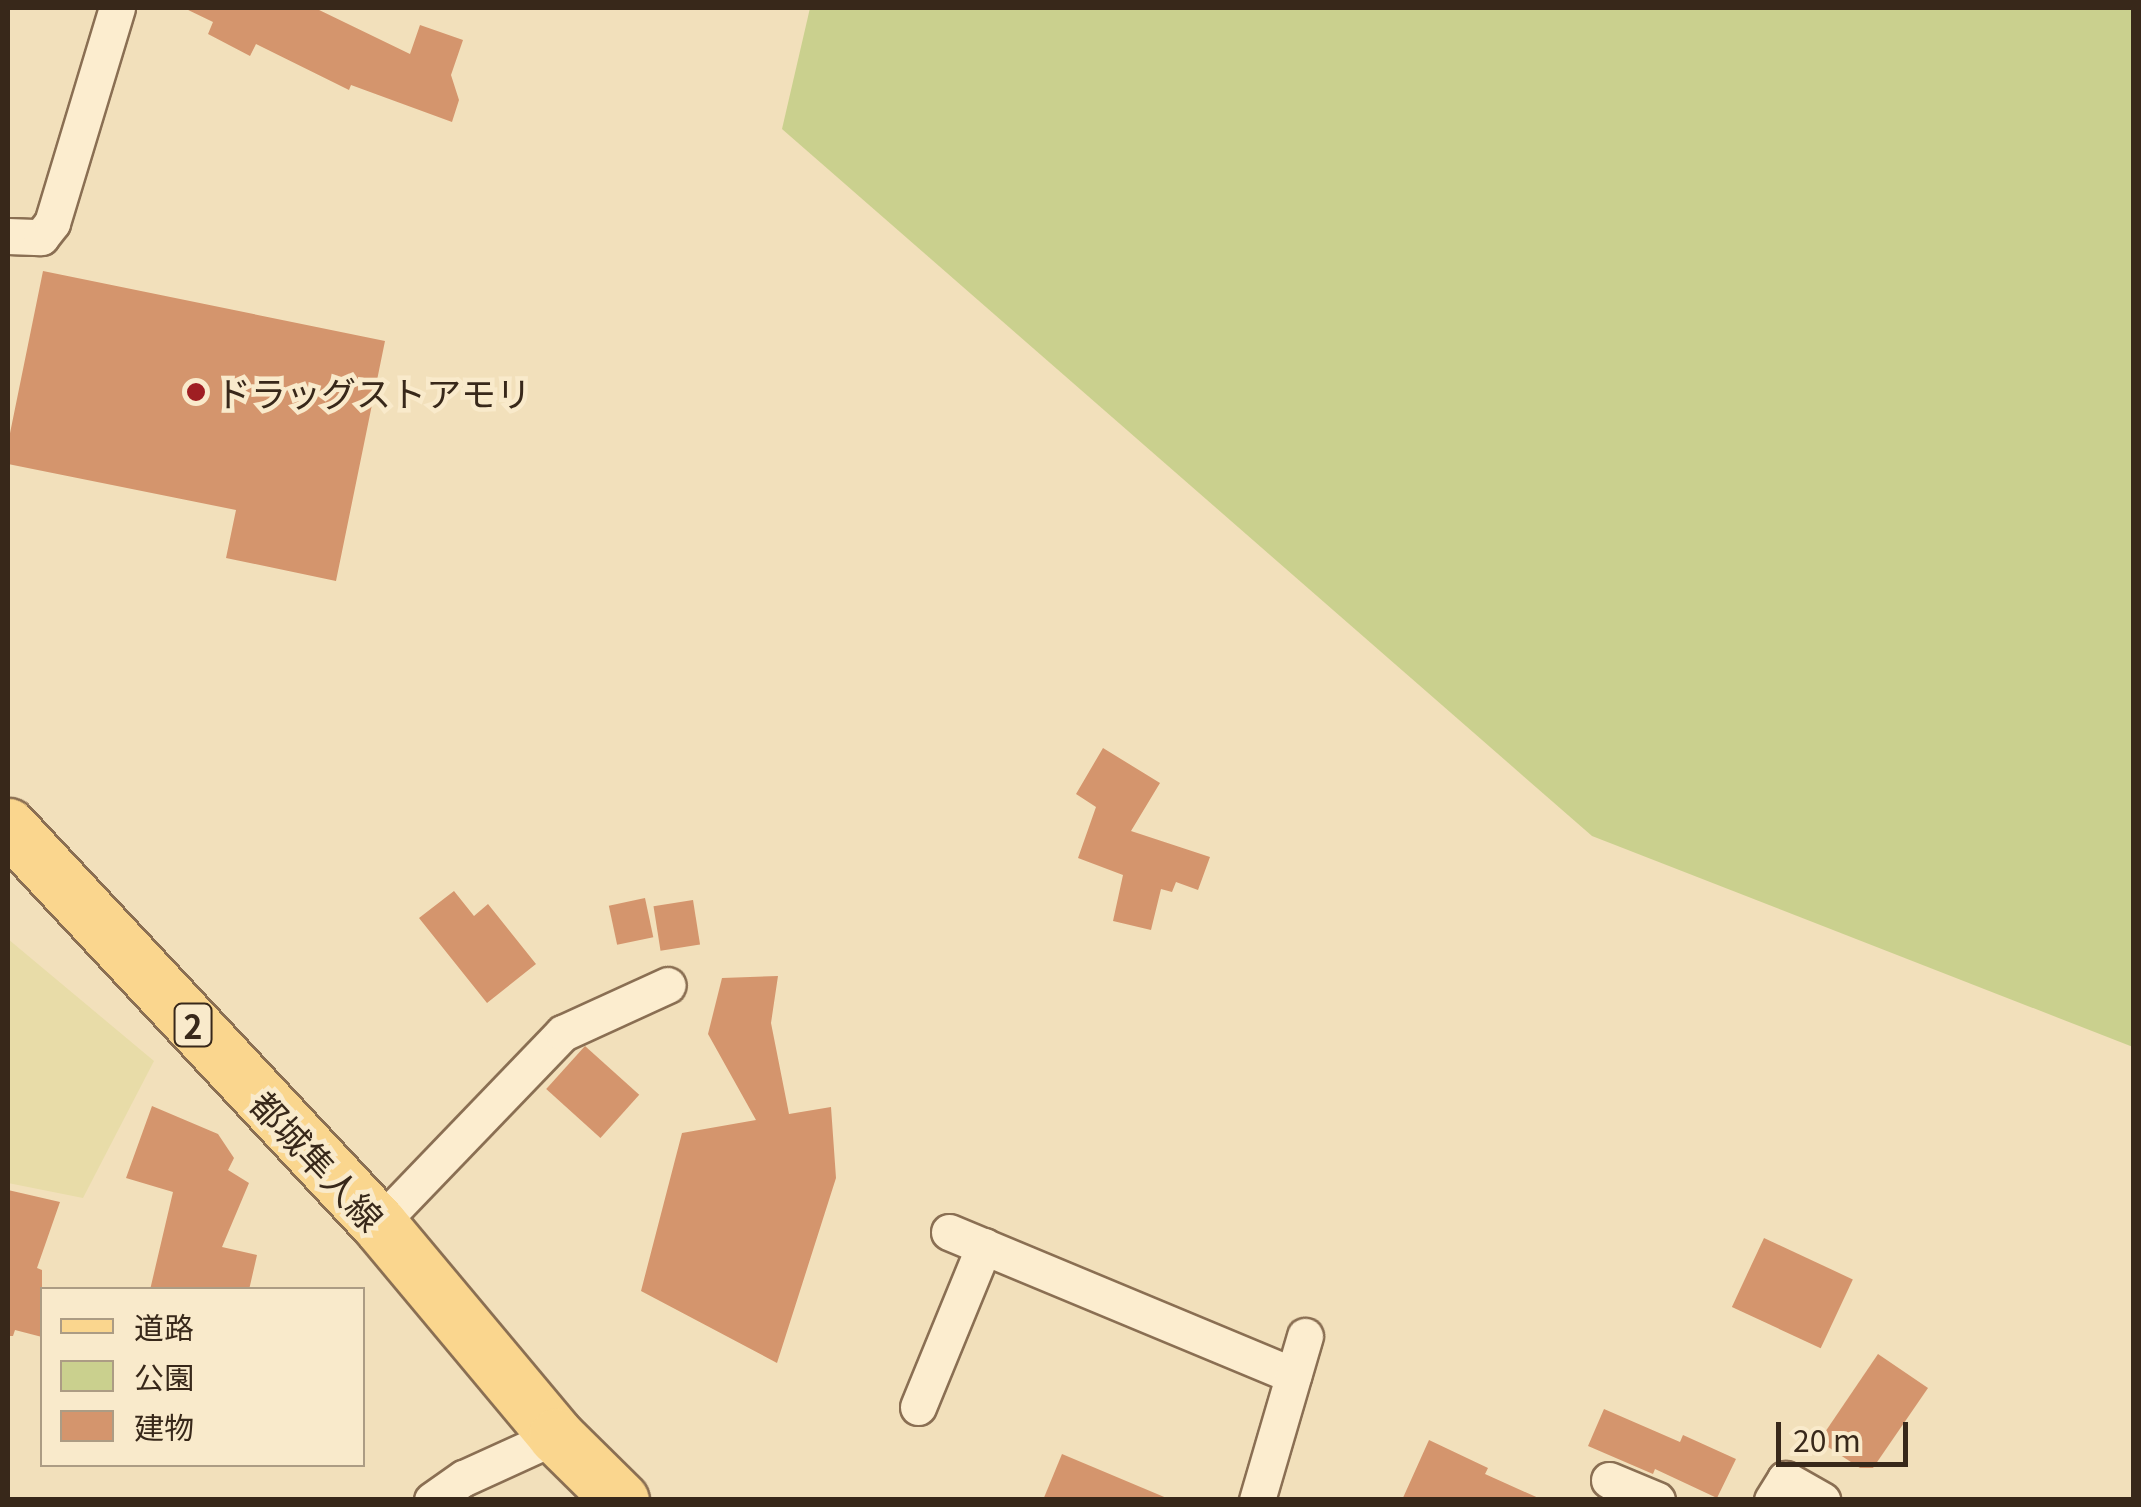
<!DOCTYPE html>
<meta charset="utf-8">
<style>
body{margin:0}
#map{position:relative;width:2141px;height:1507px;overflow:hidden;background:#f2e0bb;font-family:Georgia,"Noto Sans JP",serif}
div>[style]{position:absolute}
.farmland>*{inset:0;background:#e8dca8}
.green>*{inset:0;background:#cad08e}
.building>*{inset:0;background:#d4956d;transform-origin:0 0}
.roads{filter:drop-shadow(2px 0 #8a6f53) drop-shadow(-2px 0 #8a6f53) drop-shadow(0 2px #8a6f53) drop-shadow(0 -2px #8a6f53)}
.minor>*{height:35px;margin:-17.5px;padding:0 17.5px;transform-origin:17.5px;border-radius:17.5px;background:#fcedcf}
.primary>*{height:55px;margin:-27.5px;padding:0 27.5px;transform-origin:27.5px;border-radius:27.5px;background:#fad68e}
.dots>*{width:28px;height:28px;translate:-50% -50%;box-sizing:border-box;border:5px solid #f9eacb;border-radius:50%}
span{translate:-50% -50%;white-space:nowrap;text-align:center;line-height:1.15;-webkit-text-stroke:9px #f9eacb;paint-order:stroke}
.shield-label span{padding:2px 8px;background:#f9eacb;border:2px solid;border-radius:8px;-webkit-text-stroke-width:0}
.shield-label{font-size:32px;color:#38281a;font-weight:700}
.poi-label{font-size:35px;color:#38281a}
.left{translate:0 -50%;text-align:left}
.street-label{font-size:35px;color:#38281a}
.frame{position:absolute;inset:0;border:10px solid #38281a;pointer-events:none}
.legend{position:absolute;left:40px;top:1287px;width:325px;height:180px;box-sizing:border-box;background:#f9eacb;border:2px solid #ac9c84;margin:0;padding:12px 18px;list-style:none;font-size:30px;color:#38281a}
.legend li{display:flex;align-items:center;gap:20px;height:50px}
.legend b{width:50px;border:2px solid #ac9c84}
.scale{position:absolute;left:1776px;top:1422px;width:132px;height:45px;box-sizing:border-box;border:5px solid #38281a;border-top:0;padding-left:12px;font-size:30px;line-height:35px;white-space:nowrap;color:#38281a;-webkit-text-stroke:8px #f9eacb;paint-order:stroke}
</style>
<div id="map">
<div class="farmland">
<i style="clip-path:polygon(8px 939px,154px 1061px,83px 1198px,8px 1183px)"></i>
</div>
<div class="green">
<i style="clip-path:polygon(810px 8px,2133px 8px,2133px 1047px,1592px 836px,782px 129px)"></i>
</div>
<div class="building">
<i style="clip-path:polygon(184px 8px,315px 8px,410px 54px,420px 25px,463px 40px,451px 75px,459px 100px,452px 122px,351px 85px,349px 90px,256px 44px,250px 56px,208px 34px,213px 22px)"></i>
<i style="clip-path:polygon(43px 271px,385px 341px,336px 581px,226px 558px,236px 510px,8px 464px,8px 443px)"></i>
<i style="clip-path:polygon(1103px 748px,1160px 783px,1131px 831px,1210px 857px,1198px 890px,1176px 882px,1172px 892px,1161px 889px,1151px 930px,1113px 921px,1123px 875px,1078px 858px,1096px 807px,1076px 794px)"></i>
<i style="clip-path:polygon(454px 891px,474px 916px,488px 904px,536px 964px,487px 1003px,419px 918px)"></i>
<i style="left:645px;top:898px;width:40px;height:37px;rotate:78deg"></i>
<i style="left:693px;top:900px;width:45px;height:40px;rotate:81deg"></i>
<i style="clip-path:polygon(778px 976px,771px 1023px,789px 1114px,831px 1107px,836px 1178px,777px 1363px,641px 1291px,682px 1133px,756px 1120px,708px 1034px,722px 978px)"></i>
<i style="left:585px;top:1046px;width:73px;height:58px;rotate:42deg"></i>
<i style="clip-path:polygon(152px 1106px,218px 1134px,234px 1158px,228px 1170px,249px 1183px,222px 1247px,257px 1255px,249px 1290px,150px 1290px,173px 1192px,126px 1178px)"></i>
<i style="clip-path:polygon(8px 1190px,60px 1202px,37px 1268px,42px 1270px,42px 1337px,15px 1330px,13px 1336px,8px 1336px)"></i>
<i style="left:1764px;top:1238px;width:98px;height:76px;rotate:25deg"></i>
<i style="clip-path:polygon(1878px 1354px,1928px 1388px,1873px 1468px,1860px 1468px,1819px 1441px)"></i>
<i style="clip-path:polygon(1604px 1409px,1680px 1442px,1683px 1435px,1736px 1459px,1717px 1498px,1655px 1469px,1653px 1474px,1588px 1446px)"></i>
<i style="clip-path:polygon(1429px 1440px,1488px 1468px,1485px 1474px,1543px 1500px,1402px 1500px)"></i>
<i style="clip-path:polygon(1062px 1454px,1169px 1499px,1169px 1500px,1043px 1500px)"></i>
</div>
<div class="roads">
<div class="minor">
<i style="left:8px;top:236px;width:33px;rotate:2deg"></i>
<i style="left:41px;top:237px;width:18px;rotate:-52deg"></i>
<i style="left:52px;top:223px;width:225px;rotate:-73.2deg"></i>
<i style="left:379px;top:1224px;width:265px;rotate:-46.1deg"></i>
<i style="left:563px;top:1033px;width:115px;rotate:-24.6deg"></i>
<i style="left:949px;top:1232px;width:373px;rotate:22.6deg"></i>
<i style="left:918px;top:1407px;width:174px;rotate:-67.7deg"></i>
<i style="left:1609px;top:1480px;width:52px;rotate:22.6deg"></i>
<i style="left:432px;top:1500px;width:39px;rotate:-35deg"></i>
<i style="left:464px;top:1478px;width:101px;rotate:-24.5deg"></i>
<i style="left:1257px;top:1500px;width:171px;rotate:-73.7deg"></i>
<i style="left:1772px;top:1500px;width:25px;rotate:-58deg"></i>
<i style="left:1785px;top:1479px;width:43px;rotate:29.6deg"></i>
</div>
<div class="primary">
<i style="left:8px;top:826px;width:544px;rotate:47.01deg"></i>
<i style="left:379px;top:1224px;width:276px;rotate:50.1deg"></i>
<i style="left:556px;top:1436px;width:91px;rotate:44.6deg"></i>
</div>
</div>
<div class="dots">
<i style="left:196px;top:392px;background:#9f1e22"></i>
</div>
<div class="shield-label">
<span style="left:193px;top:1025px">2</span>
</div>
<div class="poi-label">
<span class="left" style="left:216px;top:392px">ドラッグストアモリ</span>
</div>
<div class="street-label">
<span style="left:318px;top:1160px;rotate:47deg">都城隼人線</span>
</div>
<div class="frame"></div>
<ul class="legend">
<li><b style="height:12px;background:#fad68e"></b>道路</li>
<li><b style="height:28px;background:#cad08e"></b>公園</li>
<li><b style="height:28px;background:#d4956d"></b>建物</li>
</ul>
<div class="scale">20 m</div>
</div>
